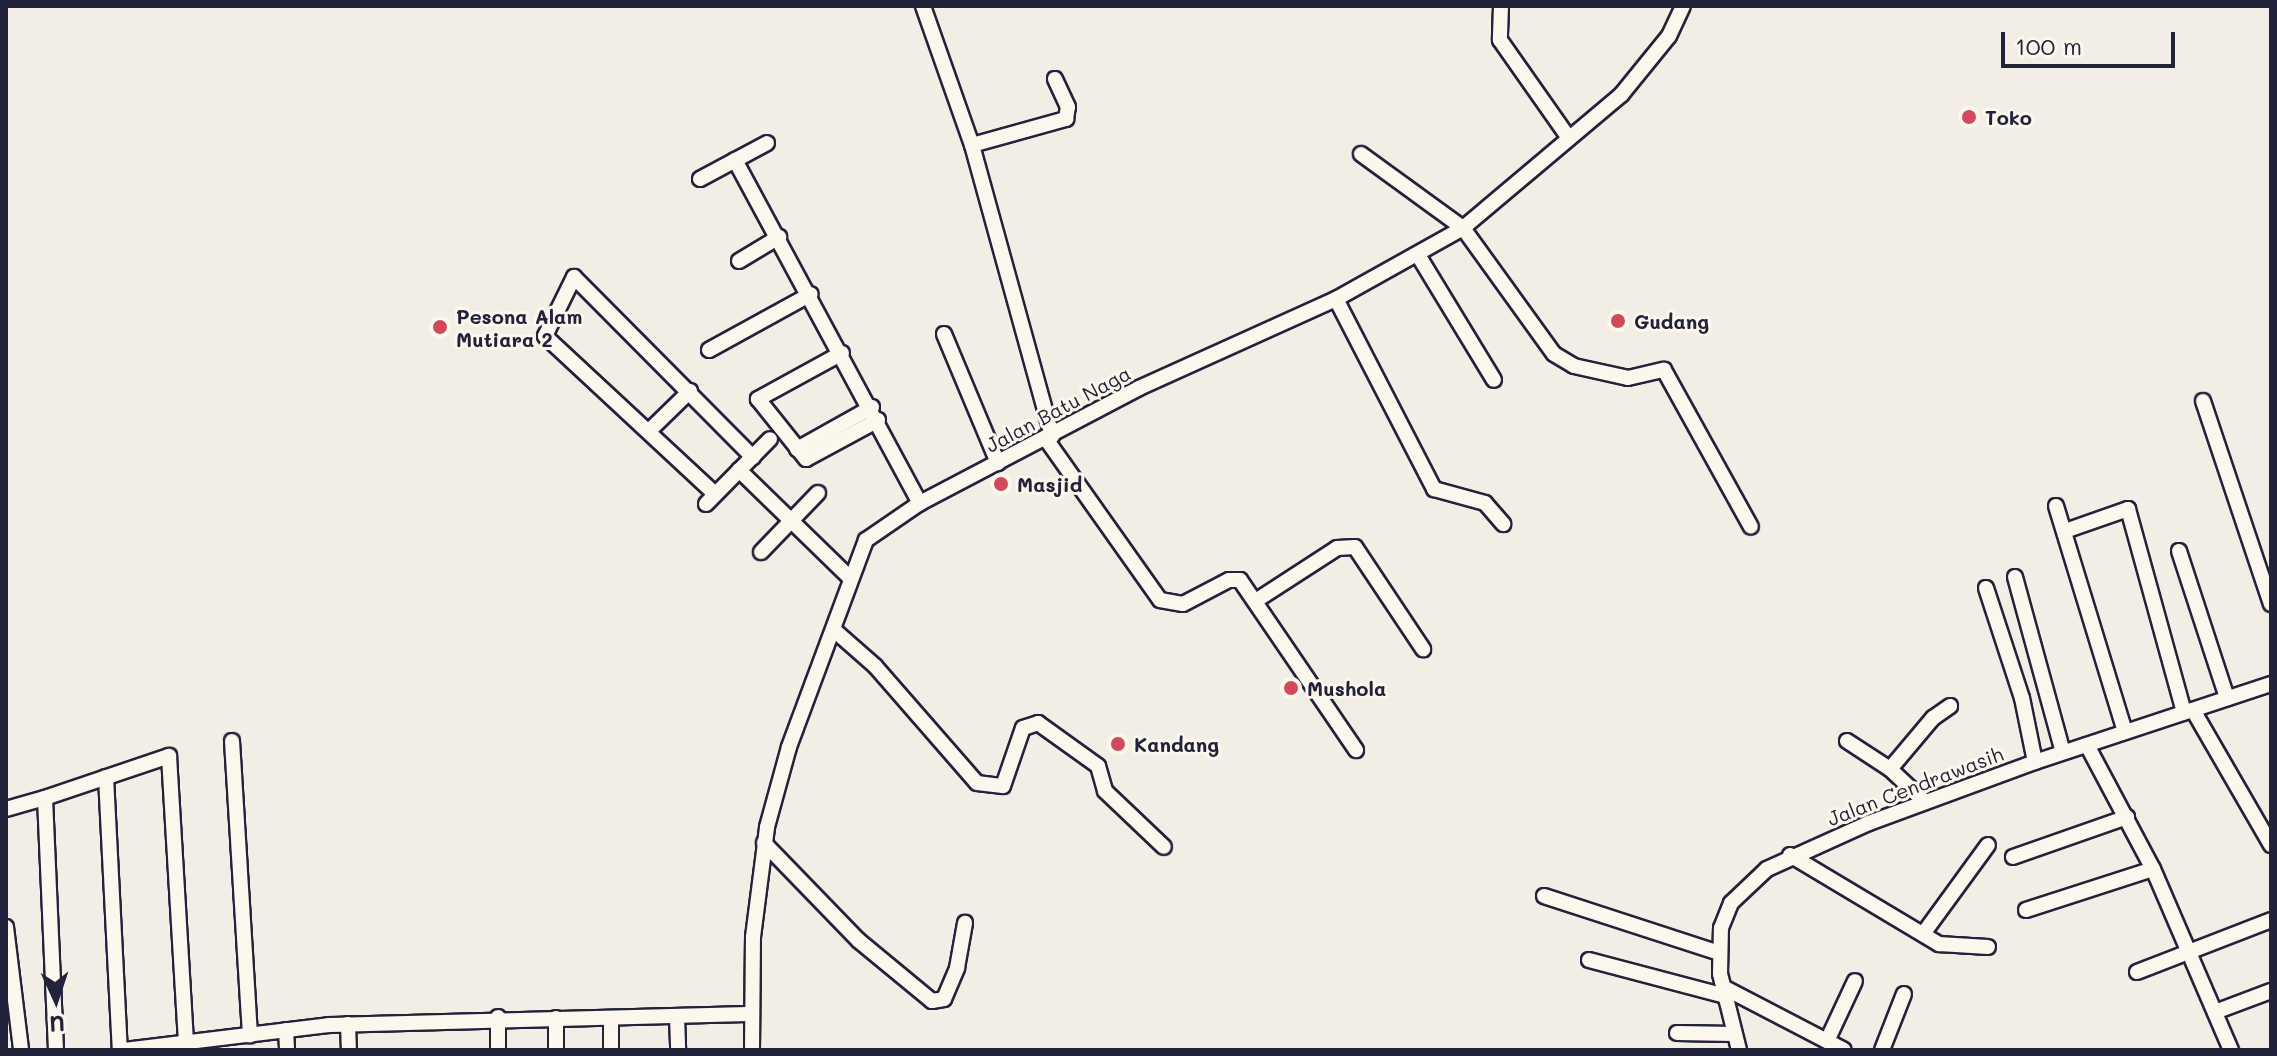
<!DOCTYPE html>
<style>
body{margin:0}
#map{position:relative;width:2277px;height:1056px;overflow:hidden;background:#f2eee5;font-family:Mali,sans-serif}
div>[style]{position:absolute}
.roads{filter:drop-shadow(2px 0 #22223b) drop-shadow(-2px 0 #22223b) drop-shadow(0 2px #22223b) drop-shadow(0 -2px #22223b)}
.minor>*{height:14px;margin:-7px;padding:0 7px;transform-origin:7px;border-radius:7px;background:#fbf7ec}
.dots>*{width:22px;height:22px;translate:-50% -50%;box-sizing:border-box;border:4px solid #fbf7ec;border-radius:50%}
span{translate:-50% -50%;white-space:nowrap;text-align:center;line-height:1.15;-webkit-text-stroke:6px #fbf7ec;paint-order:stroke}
.poi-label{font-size:20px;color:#22223b;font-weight:700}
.left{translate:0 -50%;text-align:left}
.street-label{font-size:20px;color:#22223b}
.frame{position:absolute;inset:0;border:8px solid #22223b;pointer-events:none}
.north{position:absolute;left:16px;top:960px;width:80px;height:80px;-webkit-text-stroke:6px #fbf7ec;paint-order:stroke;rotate:177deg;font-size:22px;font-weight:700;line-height:32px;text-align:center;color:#22223b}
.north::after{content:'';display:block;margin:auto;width:28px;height:36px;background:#22223b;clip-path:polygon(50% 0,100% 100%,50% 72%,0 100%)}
.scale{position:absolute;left:2001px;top:32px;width:174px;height:36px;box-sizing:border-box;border:4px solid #22223b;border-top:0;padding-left:10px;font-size:24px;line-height:28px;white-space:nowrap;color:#22223b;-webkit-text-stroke:6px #fbf7ec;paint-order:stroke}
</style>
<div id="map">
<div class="roads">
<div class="minor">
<i style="left:923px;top:6px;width:147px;rotate:70.6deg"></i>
<i style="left:972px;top:145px;width:302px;rotate:74.6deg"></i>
<i style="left:1501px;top:6px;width:34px;rotate:92deg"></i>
<i style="left:1500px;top:40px;width:120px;rotate:54.9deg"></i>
<i style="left:972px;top:145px;width:98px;rotate:-15.5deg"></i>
<i style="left:1066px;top:119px;width:12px;rotate:-81deg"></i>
<i style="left:1068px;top:107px;width:31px;rotate:-115deg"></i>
<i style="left:1361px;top:154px;width:126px;rotate:36deg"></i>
<i style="left:1463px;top:228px;width:155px;rotate:54.2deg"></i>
<i style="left:1554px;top:354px;width:23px;rotate:31deg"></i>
<i style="left:1574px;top:366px;width:55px;rotate:12.5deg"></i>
<i style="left:1628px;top:378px;width:37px;rotate:-13deg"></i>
<i style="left:1664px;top:370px;width:179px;rotate:61deg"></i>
<i style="left:735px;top:160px;width:390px;rotate:61.7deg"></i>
<i style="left:700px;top:179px;width:76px;rotate:-28.2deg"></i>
<i style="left:1418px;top:255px;width:146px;rotate:58.7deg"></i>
<i style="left:739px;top:261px;width:47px;rotate:-31deg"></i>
<i style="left:1336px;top:299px;width:214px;rotate:62.7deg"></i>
<i style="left:1434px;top:489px;width:53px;rotate:15.4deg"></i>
<i style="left:1485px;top:503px;width:28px;rotate:49deg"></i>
<i style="left:944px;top:334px;width:140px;rotate:67.3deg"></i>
<i style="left:709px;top:350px;width:116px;rotate:-28.8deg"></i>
<i style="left:842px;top:353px;width:96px;rotate:151.3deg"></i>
<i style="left:758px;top:399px;width:77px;rotate:51.3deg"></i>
<i style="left:806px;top:459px;width:82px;rotate:-28.4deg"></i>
<i style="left:2203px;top:401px;width:214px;rotate:71.5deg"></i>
<i style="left:650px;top:430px;width:56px;rotate:-44.3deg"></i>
<i style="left:1046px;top:439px;width:197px;rotate:54.7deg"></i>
<i style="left:1160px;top:600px;width:23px;rotate:10deg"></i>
<i style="left:1183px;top:604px;width:52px;rotate:-27.6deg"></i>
<i style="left:1229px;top:580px;width:11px"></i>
<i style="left:1240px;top:580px;width:206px;rotate:55.7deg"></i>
<i style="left:797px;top:449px;width:86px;rotate:-29.2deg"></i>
<i style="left:739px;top:470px;width:156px;rotate:44.2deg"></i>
<i style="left:715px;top:494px;width:232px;rotate:-137.1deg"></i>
<i style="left:545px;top:336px;width:66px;rotate:-63.8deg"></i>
<i style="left:574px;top:277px;width:254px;rotate:45.2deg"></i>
<i style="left:706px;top:504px;width:91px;rotate:-45.4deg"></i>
<i style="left:2056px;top:506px;width:236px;rotate:73deg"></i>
<i style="left:2065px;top:531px;width:67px;rotate:-19.2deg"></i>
<i style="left:2128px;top:509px;width:211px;rotate:74.6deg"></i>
<i style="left:2179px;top:551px;width:155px;rotate:71.9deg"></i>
<i style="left:761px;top:552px;width:82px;rotate:-46deg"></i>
<i style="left:2015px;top:577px;width:181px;rotate:74.7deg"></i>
<i style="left:1986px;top:588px;width:116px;rotate:71.9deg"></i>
<i style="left:2022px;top:698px;width:65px;rotate:78.5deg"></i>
<i style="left:1257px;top:600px;width:95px;rotate:-33deg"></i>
<i style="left:1337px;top:548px;width:18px;rotate:-3deg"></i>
<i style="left:1355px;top:547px;width:123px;rotate:56.3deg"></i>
<i style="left:834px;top:630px;width:55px;rotate:41.3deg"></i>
<i style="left:875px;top:666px;width:155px;rotate:48.9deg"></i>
<i style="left:977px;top:783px;width:26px;rotate:7deg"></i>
<i style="left:1003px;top:786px;width:61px;rotate:-71deg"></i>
<i style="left:1023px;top:728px;width:16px;rotate:-18deg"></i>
<i style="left:1038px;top:723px;width:74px;rotate:35.6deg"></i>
<i style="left:1098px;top:766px;width:26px;rotate:74deg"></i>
<i style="left:1105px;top:791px;width:81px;rotate:43.5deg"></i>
<i style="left:2193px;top:710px;width:156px;rotate:60deg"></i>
<i style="left:232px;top:741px;width:295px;rotate:86.5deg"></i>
<i style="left:1847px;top:741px;width:51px;rotate:33.1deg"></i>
<i style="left:1890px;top:769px;width:48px;rotate:43.3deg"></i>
<i style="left:2087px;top:745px;width:140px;rotate:62deg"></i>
<i style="left:2153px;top:869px;width:197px;rotate:66.7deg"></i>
<i style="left:1890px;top:769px;width:67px;rotate:-49.9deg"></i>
<i style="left:1933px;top:718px;width:21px;rotate:-35deg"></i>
<i style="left:106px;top:777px;width:273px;rotate:87.1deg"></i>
<i style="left:6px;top:809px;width:41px;rotate:-15.8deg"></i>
<i style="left:764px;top:843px;width:135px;rotate:45.9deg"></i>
<i style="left:858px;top:940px;width:96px;rotate:39.5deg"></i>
<i style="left:932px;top:1001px;width:12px;rotate:-9deg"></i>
<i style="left:944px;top:999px;width:34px;rotate:-67deg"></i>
<i style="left:957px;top:968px;width:46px;rotate:-79.9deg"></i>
<i style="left:1790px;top:855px;width:174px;rotate:30.9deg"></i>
<i style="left:1939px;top:944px;width:49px;rotate:3.5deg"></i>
<i style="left:2013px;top:857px;width:121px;rotate:-19.3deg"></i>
<i style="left:1544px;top:896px;width:184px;rotate:18deg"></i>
<i style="left:2026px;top:910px;width:133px;rotate:-17.9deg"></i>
<i style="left:6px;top:927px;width:124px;rotate:83deg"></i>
<i style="left:1923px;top:934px;width:110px;rotate:-53.9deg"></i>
<i style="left:1589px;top:960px;width:141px;rotate:14.8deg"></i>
<i style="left:2137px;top:972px;width:144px;rotate:-21.2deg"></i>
<i style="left:1723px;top:987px;width:136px;rotate:27.5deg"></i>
<i style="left:2215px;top:1012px;width:60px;rotate:-20.6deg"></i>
<i style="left:677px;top:1016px;width:34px;rotate:88deg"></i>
<i style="left:556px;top:1018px;width:32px;rotate:90deg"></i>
<i style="left:611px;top:1018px;width:32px;rotate:90deg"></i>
<i style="left:348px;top:1024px;width:26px;rotate:88deg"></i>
<i style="left:286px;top:1030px;width:20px;rotate:87deg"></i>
<i style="left:1677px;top:1033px;width:57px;rotate:1deg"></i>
<i style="left:1827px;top:1041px;width:66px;rotate:-65deg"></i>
<i style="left:56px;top:1050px;width:252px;rotate:-92.5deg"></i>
<i style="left:45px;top:798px;width:131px;rotate:-18.7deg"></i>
<i style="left:169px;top:756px;width:286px;rotate:86.6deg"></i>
<i style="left:123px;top:1050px;width:208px;rotate:-6.9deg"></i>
<i style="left:329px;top:1025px;width:421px;rotate:-1.5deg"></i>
<i style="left:498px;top:1050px;width:33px;rotate:-90deg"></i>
<i style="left:752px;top:1050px;width:113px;rotate:-89.5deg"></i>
<i style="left:753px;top:937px;width:111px;rotate:-82.7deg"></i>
<i style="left:767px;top:827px;width:83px;rotate:-74.6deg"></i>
<i style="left:789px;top:747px;width:221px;rotate:-69.6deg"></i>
<i style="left:866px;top:540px;width:65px;rotate:-34.4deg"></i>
<i style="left:920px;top:503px;width:247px;rotate:-27.7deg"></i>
<i style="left:1139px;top:388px;width:216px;rotate:-24.3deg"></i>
<i style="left:1336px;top:299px;width:145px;rotate:-29.2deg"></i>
<i style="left:1463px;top:228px;width:207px;rotate:-40.1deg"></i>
<i style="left:1621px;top:95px;width:76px;rotate:-50.9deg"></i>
<i style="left:1669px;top:36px;width:33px;rotate:-65deg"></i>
<i style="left:1739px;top:1050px;width:78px;rotate:-104deg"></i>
<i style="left:1720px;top:974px;width:46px;rotate:-88.8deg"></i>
<i style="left:1721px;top:928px;width:27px;rotate:-68deg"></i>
<i style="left:1731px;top:903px;width:50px;rotate:-43.4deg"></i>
<i style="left:1767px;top:869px;width:112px;rotate:-24.3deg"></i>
<i style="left:1869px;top:823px;width:177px;rotate:-20.2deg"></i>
<i style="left:2035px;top:762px;width:249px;rotate:-18.3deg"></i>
<i style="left:1882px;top:1050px;width:60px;rotate:-68.6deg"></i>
</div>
</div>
<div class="dots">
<i style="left:1969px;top:117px;background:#d1495b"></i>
<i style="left:1618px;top:321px;background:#d1495b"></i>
<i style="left:440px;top:327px;background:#d1495b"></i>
<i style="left:1001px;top:484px;background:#d1495b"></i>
<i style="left:1291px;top:688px;background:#d1495b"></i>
<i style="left:1118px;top:744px;background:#d1495b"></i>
</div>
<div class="poi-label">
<span class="left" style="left:1985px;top:117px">Toko</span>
<span class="left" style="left:456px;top:328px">Pesona Alam<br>Mutiara 2</span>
<span class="left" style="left:1634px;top:321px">Gudang</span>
<span class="left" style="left:1017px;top:484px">Masjid</span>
<span class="left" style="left:1307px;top:688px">Mushola</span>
<span class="left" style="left:1134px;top:744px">Kandang</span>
</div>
<div class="street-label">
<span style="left:1058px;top:409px;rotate:-28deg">Jalan Batu Naga</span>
<span style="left:1915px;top:786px;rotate:-21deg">Jalan Cendrawasih</span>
</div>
<div class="frame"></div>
<div class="north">U</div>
<div class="scale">100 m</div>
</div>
